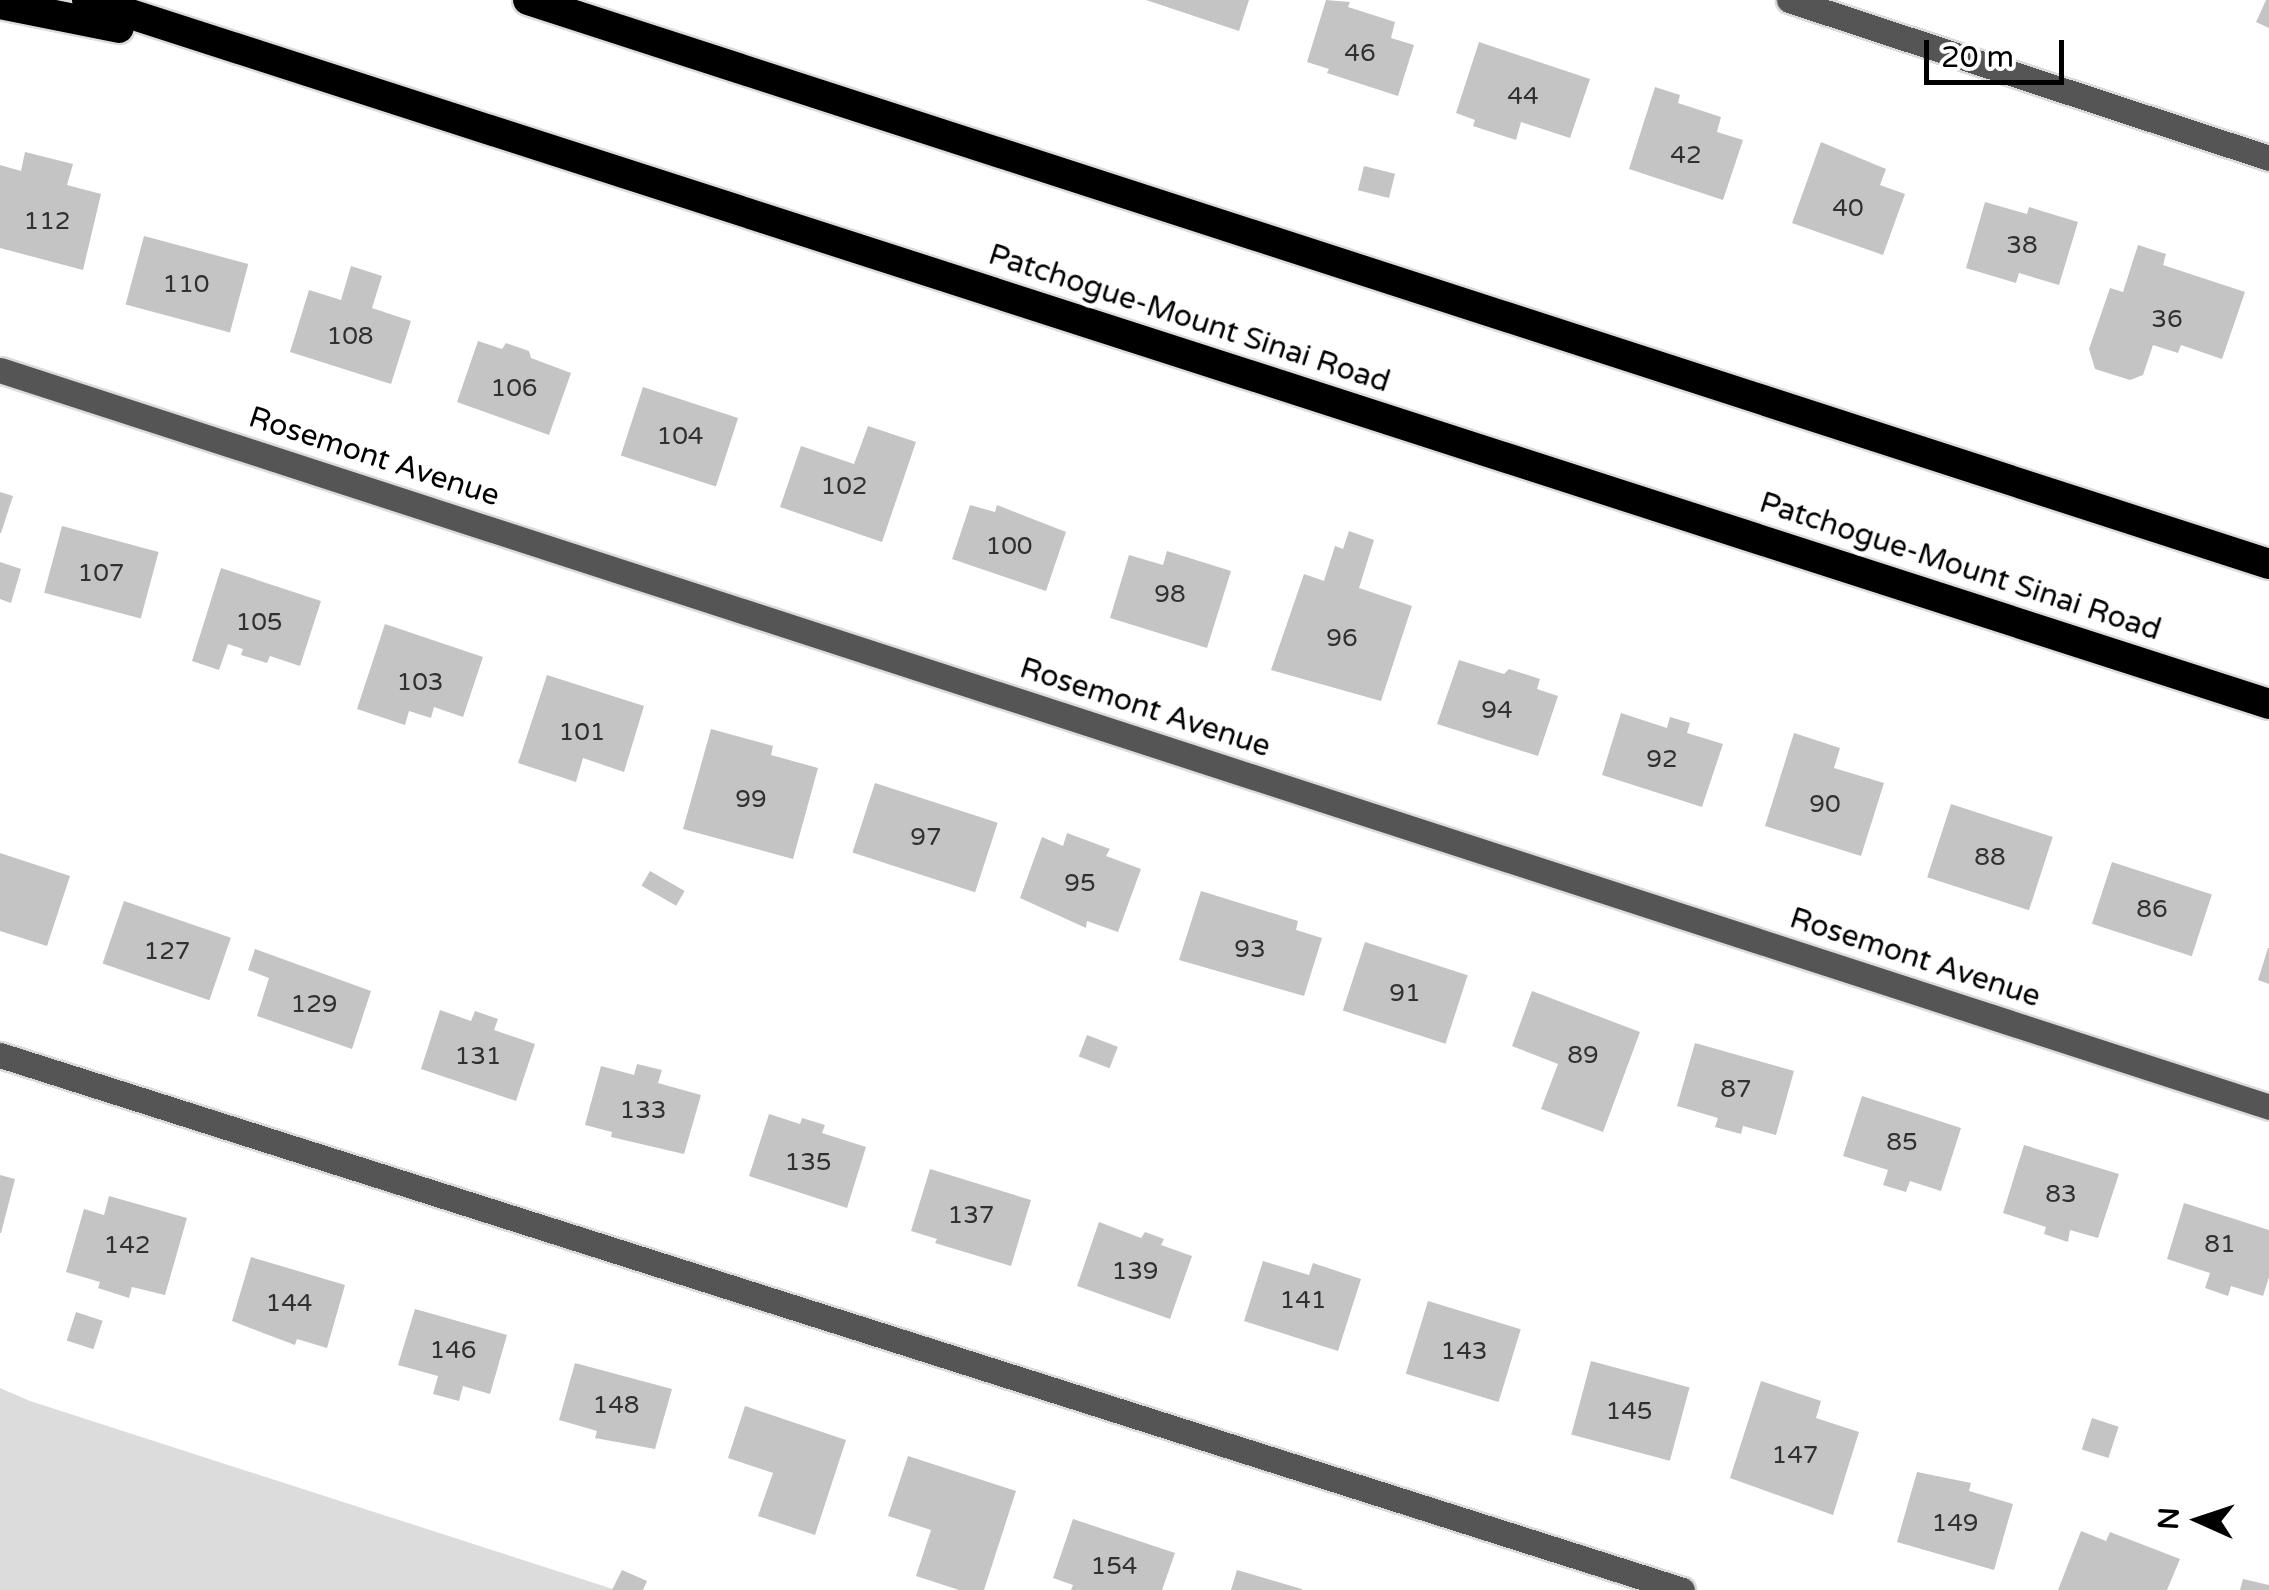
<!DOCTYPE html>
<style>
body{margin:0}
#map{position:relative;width:2269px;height:1590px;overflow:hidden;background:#fff;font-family:"Varela Round",sans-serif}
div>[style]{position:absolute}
.green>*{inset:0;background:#dcdcdc}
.building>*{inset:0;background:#c4c4c4;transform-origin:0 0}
.roads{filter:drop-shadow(2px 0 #dbdbdb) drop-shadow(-2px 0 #dbdbdb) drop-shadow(0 2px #dbdbdb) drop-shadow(0 -2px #dbdbdb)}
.minor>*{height:25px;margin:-12.5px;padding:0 12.5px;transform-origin:12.5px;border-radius:12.5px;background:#555}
.highway>*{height:30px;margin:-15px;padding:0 15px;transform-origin:15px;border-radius:15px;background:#000}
span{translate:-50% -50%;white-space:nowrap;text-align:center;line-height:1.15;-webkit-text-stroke:9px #fff;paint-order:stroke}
.number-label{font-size:25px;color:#313131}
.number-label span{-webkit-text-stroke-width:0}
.street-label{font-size:30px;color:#000}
.north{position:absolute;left:2149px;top:1470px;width:100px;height:100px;-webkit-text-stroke:8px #fff;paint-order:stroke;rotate:273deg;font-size:28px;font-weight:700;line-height:40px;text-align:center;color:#000}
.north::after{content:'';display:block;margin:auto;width:35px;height:45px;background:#000;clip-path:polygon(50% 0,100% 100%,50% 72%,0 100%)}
.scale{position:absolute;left:1924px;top:40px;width:140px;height:45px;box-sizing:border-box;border:5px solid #000;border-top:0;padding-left:12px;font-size:30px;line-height:35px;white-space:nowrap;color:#000;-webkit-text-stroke:8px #fff;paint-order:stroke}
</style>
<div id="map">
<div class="green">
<i style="clip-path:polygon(0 1388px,30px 1401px,616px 1590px,0 1590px)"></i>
</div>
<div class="building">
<i style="clip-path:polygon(1146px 0,1249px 0,1239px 31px)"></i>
<i style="clip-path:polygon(1326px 0,1350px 2px,1348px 7px,1395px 22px,1391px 38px,1414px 45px,1398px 96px,1327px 73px,1329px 69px,1307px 62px)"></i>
<i style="clip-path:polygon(2266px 0,2269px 0,2269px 28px,2256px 22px)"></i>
<i style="clip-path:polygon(1479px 42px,1590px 79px,1570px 138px,1521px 122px,1516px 140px,1473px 126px,1475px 120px,1456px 113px)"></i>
<i style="clip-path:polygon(1655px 87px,1680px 95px,1678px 103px,1721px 117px,1717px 132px,1743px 140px,1723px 200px,1629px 169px)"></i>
<i style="clip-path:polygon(1821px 142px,1886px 169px,1880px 185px,1905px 194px,1883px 255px,1792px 223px)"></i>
<i style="clip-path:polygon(25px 152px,73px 164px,67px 185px,101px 194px,83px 270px,0 248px,0 165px,21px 171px)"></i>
<i style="left:1364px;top:166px;width:32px;height:25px;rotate:14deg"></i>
<i style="clip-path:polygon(1985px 202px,2027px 214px,2029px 207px,2078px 222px,2059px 285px,2019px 273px,2016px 283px,1966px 268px)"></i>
<i style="left:144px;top:236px;width:108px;height:71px;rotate:15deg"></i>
<i style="clip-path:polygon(2138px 245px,2166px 254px,2163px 265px,2245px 292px,2222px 359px,2181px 345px,2178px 353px,2153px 345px,2143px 375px,2130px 380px,2095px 369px,2089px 349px,2110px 288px,2123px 292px)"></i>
<i style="clip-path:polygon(351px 266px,382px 276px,372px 308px,411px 321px,391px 384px,290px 352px,309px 290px,341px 300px)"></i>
<i style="clip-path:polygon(478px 341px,502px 349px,506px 343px,529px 351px,531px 358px,571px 373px,549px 435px,457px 402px)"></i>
<i style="left:643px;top:387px;width:100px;height:72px;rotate:18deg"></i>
<i style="clip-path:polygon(868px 426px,916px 442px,882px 542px,780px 507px,801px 446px,854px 464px)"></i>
<i style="clip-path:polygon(0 492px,13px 496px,1px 533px,0 533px)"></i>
<i style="clip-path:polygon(970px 505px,995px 512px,997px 505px,1066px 532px,1046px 591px,952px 559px)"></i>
<i style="left:62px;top:526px;width:100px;height:69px;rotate:15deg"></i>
<i style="clip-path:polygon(1349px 531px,1374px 540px,1359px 588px,1412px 606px,1381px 701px,1271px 670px,1304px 574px,1324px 581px,1335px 546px,1343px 549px)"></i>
<i style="clip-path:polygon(1167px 551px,1231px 571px,1207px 648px,1110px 618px,1129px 555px,1163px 565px)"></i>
<i style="clip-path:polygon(0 562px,21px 569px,11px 603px,0 599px)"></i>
<i style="clip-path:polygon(221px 568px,321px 601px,300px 666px,270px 656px,267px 663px,241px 655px,243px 649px,228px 644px,219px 670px,192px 661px)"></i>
<i style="clip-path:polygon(385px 624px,483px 657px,463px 717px,434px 707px,431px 718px,409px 711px,405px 725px,357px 709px)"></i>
<i style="clip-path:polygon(1459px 660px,1504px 674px,1509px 669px,1540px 679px,1537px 689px,1558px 696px,1538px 756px,1437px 724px)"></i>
<i style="clip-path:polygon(547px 675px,644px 706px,624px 772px,583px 758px,576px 782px,518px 763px)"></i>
<i style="clip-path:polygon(1621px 713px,1667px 728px,1670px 717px,1690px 723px,1687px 733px,1723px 744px,1702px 807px,1602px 775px)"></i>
<i style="clip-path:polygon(711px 729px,773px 746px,771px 755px,818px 768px,793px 859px,683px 829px)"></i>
<i style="clip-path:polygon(1794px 733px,1840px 748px,1834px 768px,1884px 783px,1861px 856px,1765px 826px)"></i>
<i style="left:875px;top:783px;width:129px;height:73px;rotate:18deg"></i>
<i style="left:1951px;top:804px;width:107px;height:77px;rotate:18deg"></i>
<i style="clip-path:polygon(1067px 833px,1110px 849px,1106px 856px,1141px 869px,1118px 932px,1087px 921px,1086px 928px,1020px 898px,1042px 837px,1063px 846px)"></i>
<i style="clip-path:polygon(0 853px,70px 876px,47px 946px,0 931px)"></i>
<i style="left:2112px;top:862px;width:105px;height:65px;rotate:18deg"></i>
<i style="left:650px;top:871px;width:40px;height:17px;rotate:30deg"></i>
<i style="clip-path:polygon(1201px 891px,1298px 921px,1296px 930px,1322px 938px,1304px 996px,1179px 960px)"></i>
<i style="left:124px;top:901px;width:113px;height:66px;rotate:19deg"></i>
<i style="left:1365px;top:942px;width:108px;height:72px;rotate:18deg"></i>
<i style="clip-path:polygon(2268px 948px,2269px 948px,2269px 984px,2258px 980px)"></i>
<i style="clip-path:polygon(255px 949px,371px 991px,352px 1049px,257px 1016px,269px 978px,248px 970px)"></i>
<i style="clip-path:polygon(1532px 991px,1640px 1032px,1603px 1132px,1541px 1109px,1558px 1064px,1512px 1046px)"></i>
<i style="clip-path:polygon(440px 1010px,471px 1021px,475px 1011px,498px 1019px,494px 1030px,535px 1044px,516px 1101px,421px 1069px)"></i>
<i style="left:1087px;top:1035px;width:33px;height:23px;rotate:21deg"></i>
<i style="clip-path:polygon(1695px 1043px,1794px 1071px,1776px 1135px,1743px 1126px,1741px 1134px,1715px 1127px,1718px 1118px,1677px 1106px)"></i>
<i style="clip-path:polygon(637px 1064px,662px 1070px,658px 1083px,701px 1095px,684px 1154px,611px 1137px,612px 1132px,585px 1125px,601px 1066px,634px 1075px)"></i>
<i style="clip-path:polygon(1862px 1096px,1961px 1128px,1941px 1191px,1910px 1181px,1906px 1192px,1883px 1185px,1888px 1170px,1843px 1156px)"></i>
<i style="clip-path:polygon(769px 1114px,800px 1124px,802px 1118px,825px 1125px,822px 1133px,866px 1147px,847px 1208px,749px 1176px)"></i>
<i style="clip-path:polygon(2024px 1145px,2119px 1174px,2098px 1238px,2070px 1230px,2068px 1242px,2044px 1234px,2046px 1227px,2003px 1213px)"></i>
<i style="clip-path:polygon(930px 1169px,1031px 1200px,1011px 1266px,935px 1243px,937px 1239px,911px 1231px)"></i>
<i style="clip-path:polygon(0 1175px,15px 1179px,1px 1233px,0 1233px)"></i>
<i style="clip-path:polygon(109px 1196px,187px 1218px,165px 1295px,132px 1287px,129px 1298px,98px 1288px,100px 1282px,66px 1272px,84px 1209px,104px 1215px)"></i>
<i style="clip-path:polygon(2184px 1203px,2269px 1230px,2269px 1277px,2263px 1296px,2231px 1286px,2228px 1296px,2205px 1288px,2210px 1273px,2167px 1259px)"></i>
<i style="clip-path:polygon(1099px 1222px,1141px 1238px,1145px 1232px,1164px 1239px,1161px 1245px,1192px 1256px,1170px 1319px,1077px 1286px)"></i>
<i style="clip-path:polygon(251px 1257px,345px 1285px,327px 1348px,297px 1339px,295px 1345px,232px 1321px)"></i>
<i style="clip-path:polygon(1263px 1261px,1309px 1275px,1313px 1263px,1361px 1279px,1338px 1351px,1244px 1321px)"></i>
<i style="left:1428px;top:1301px;width:97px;height:76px;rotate:17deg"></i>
<i style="clip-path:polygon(415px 1309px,507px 1335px,490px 1394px,463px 1386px,459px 1401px,433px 1394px,438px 1376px,398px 1365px)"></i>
<i style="left:76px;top:1312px;width:28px;height:30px;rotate:18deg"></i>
<i style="left:1591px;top:1361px;width:102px;height:76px;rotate:15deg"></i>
<i style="clip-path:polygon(575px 1363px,672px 1389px,655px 1449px,595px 1438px,597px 1431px,559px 1420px)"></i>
<i style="clip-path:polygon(1761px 1381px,1821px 1401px,1816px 1418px,1859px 1432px,1833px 1515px,1730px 1478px)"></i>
<i style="clip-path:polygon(745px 1406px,846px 1440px,815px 1535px,758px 1516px,773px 1473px,728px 1458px)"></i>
<i style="left:2092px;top:1418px;width:28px;height:33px;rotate:18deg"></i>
<i style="clip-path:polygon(908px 1456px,1016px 1491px,984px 1590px,959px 1590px,916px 1576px,931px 1530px,888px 1516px)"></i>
<i style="clip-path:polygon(1917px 1472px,1971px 1483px,1969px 1491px,2013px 1504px,1994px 1570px,1897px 1542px)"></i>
<i style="clip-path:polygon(1073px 1519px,1175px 1553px,1162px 1590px,1071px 1590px,1073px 1585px,1053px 1578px)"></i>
<i style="clip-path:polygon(2081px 1531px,2106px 1541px,2110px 1532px,2180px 1559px,2167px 1590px,2058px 1590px)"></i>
<i style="clip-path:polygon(622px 1570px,647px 1581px,643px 1590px,612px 1590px)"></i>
<i style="clip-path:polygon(1237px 1570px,1302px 1589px,1302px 1590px,1231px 1590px)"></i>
<i style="clip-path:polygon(2243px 1579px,2269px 1585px,2269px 1590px,2240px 1590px)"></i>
</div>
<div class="roads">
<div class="minor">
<i style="left:1789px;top:0;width:505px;rotate:18.22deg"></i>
<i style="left:0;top:370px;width:2386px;rotate:17.99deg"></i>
<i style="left:0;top:1055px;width:1765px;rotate:17.64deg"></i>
</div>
<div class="highway">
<i style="left:87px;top:0;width:2293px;rotate:17.88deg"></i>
<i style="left:528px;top:0;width:1830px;rotate:17.95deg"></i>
<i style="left:0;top:4px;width:121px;rotate:11.4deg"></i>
</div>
</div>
<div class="number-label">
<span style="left:1360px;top:53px">46</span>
<span style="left:1523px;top:96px">44</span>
<span style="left:1686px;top:155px">42</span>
<span style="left:1848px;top:208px">40</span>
<span style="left:47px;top:221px">112</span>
<span style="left:2022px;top:245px">38</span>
<span style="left:186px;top:284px">110</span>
<span style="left:2167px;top:319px">36</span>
<span style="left:350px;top:336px">108</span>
<span style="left:514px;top:388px">106</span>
<span style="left:680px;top:436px">104</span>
<span style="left:844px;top:486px">102</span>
<span style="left:1009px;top:546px">100</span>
<span style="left:101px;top:573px">107</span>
<span style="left:1170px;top:594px">98</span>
<span style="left:259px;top:622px">105</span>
<span style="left:1342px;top:638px">96</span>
<span style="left:420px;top:682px">103</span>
<span style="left:1497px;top:710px">94</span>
<span style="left:582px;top:732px">101</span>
<span style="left:1662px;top:759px">92</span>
<span style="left:751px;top:799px">99</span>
<span style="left:1825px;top:804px">90</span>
<span style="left:926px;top:837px">97</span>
<span style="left:1990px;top:857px">88</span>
<span style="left:1080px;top:883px">95</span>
<span style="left:2152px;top:909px">86</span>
<span style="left:1250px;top:949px">93</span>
<span style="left:167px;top:951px">127</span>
<span style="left:1405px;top:993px">91</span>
<span style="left:314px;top:1004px">129</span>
<span style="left:1583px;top:1055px">89</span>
<span style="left:478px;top:1056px">131</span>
<span style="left:1736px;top:1089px">87</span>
<span style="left:643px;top:1110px">133</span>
<span style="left:1902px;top:1142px">85</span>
<span style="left:808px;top:1162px">135</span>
<span style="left:2061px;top:1194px">83</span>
<span style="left:971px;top:1215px">137</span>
<span style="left:2220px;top:1244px">81</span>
<span style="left:127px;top:1245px">142</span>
<span style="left:1135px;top:1271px">139</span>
<span style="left:1303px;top:1300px">141</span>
<span style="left:289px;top:1303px">144</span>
<span style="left:453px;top:1350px">146</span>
<span style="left:1464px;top:1351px">143</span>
<span style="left:616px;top:1405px">148</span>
<span style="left:1629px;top:1411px">145</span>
<span style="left:1795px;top:1455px">147</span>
<span style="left:1955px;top:1523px">149</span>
<span style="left:1114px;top:1566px">154</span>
</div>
<div class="street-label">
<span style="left:1189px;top:319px;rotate:18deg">Patchogue-Mount Sinai Road</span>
<span style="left:374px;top:457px;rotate:18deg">Rosemont Avenue</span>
<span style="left:1960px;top:567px;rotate:18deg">Patchogue-Mount Sinai Road</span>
<span style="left:1145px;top:708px;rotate:18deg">Rosemont Avenue</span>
<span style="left:1915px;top:958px;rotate:18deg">Rosemont Avenue</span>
</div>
<div class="north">N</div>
<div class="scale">20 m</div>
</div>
